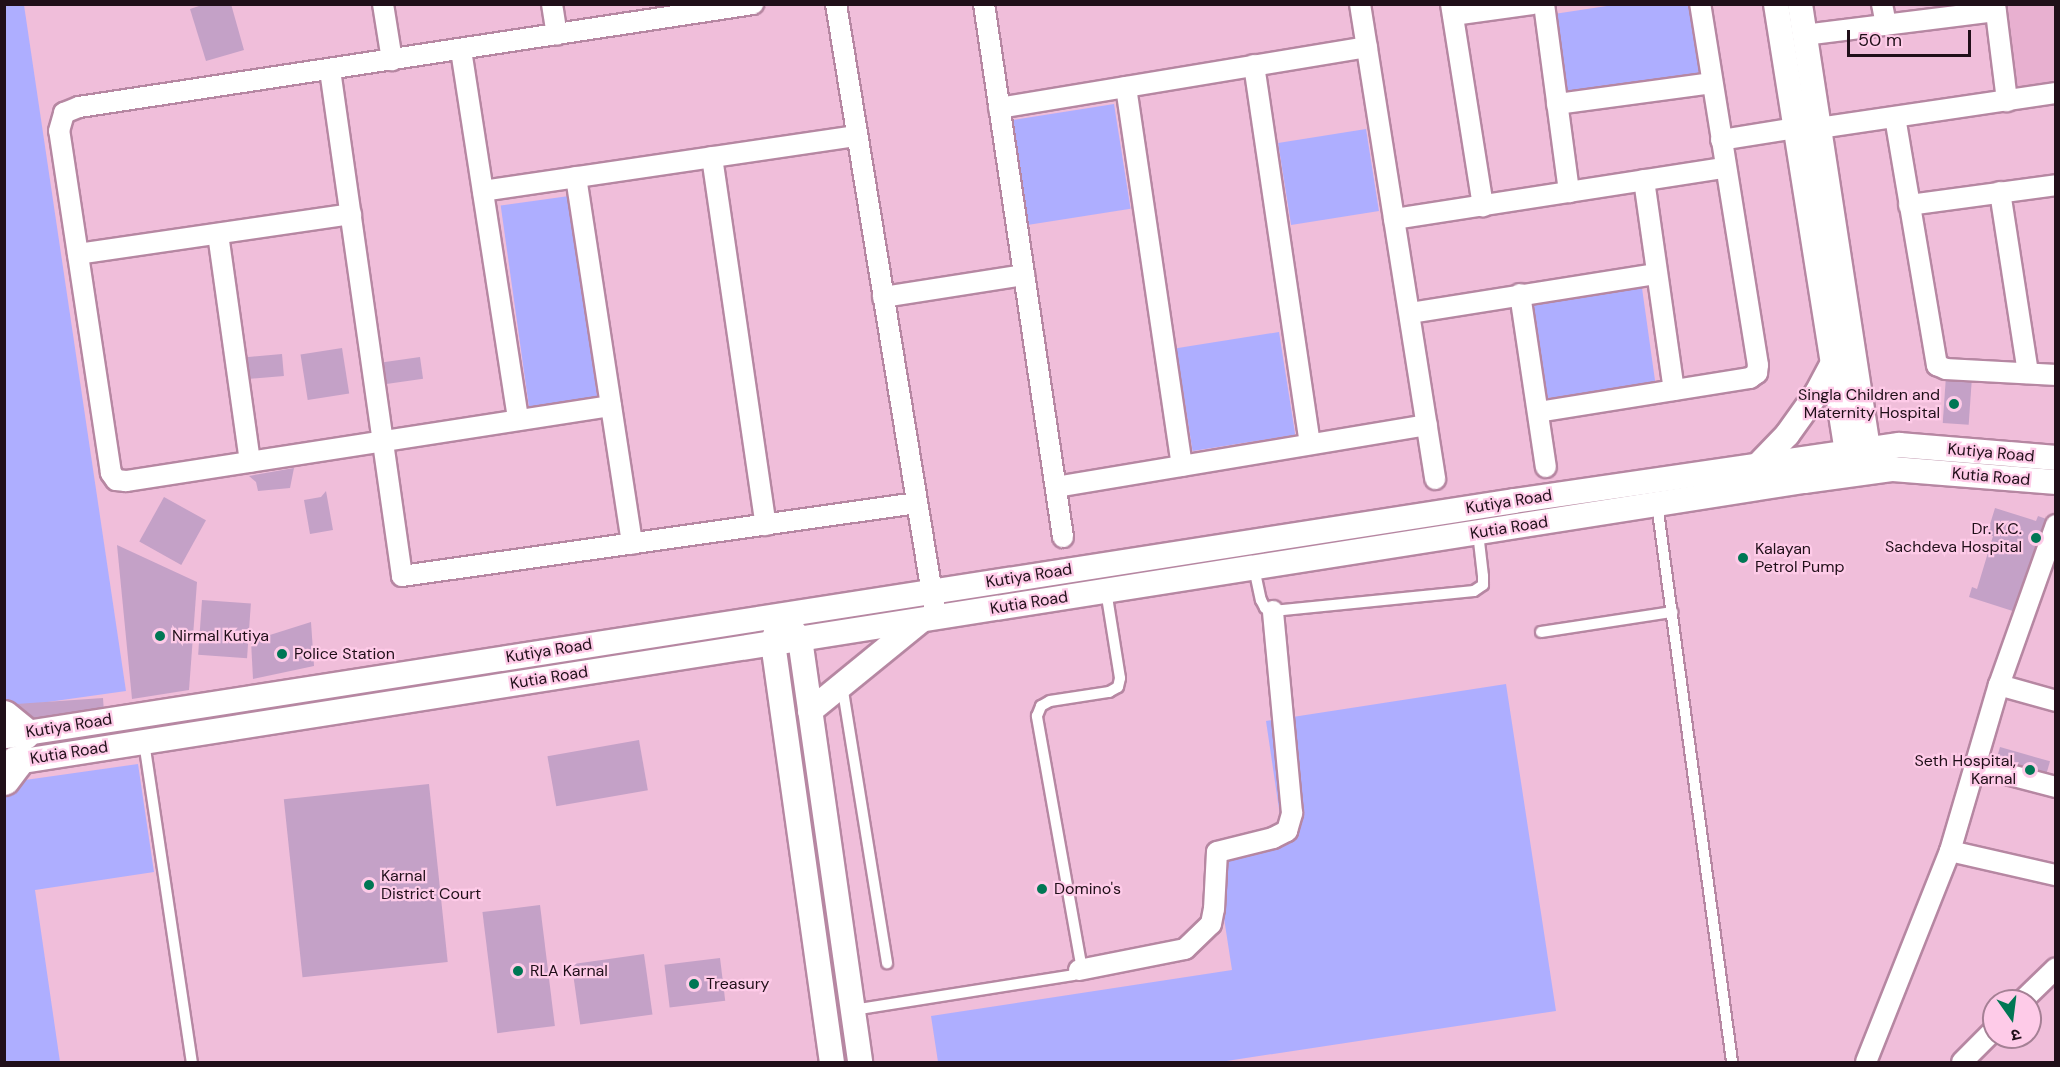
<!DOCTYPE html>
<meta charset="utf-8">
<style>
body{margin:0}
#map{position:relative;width:2060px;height:1067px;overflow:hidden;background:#f0beda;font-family:"DM Sans","Noto Sans Devanagari",sans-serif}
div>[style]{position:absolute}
.built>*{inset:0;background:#e8b0d0}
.green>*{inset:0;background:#aeaeff;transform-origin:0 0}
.building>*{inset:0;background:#c4a1c7;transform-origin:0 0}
.roads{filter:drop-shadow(2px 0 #b687a2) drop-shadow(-2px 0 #b687a2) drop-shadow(0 2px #b687a2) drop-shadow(0 -2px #b687a2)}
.service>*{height:10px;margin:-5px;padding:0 5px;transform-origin:5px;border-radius:5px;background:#fff}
.minor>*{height:20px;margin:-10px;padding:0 10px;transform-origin:10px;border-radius:10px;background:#fff}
.tertiary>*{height:24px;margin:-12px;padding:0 12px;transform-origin:12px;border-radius:12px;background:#fff}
.primary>*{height:32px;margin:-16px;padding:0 16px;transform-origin:16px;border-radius:16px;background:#fff}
.dots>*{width:16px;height:16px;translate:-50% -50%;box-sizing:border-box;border:3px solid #fecbe8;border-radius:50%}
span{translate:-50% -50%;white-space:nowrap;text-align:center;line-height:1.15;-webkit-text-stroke:4.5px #fecbe8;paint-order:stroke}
.poi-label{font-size:16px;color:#200f19}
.right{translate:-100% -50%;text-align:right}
.left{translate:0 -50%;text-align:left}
.street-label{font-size:16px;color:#200f19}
.frame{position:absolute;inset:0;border:6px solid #200f19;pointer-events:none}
.north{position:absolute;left:1982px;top:989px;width:60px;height:60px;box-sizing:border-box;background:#fecbe8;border:2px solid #a58095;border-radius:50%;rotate:166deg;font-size:16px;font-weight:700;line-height:24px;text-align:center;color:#200f19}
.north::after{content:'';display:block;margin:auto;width:21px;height:27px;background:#007754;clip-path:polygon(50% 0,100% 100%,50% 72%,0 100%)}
.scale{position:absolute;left:1847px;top:30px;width:124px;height:27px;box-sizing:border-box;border:3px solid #200f19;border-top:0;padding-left:8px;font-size:18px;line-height:21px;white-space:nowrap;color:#200f19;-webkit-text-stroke:4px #fecbe8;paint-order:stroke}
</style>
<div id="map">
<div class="built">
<i style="clip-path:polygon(2005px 5px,2055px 5px,2055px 84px,2018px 90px)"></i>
</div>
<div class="green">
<i style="clip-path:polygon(1620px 4px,1690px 5px,1700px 74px,1564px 93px,1554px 14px)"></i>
<i style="clip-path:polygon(4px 5px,24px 5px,126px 691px,5px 708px)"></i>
<i style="left:1114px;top:104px;width:106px;height:106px;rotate:81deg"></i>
<i style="left:1366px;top:129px;width:83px;height:89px;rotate:81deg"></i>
<i style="left:569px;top:196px;width:204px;height:69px;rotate:82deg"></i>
<i style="left:1642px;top:288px;width:96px;height:111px;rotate:82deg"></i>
<i style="left:1279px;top:332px;width:104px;height:104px;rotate:81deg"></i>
<i style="clip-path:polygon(1506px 684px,1556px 1011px,1220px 1062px,938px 1062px,931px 1016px,1232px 970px,1213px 847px,1283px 836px,1266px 721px)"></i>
<i style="clip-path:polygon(138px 764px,154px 872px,35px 890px,60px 1062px,5px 1062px,4px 783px)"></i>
</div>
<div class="building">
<i style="clip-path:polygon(205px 4px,231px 4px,244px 50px,206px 61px,190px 9px)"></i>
<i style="left:342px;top:348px;width:46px;height:42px;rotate:81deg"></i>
<i style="left:282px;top:354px;width:22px;height:36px;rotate:85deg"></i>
<i style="left:420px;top:357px;width:22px;height:37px;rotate:82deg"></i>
<i style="left:1946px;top:376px;width:26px;height:47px;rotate:4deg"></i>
<i style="clip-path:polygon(294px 468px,290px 488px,258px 491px,256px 482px,249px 476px)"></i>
<i style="clip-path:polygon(326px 491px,333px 530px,310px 534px,304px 500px,321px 497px)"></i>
<i style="left:164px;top:497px;width:48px;height:51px;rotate:29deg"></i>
<i style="clip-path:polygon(1995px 508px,2036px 521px,2038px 516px,2052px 521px,2022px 614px,1969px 597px,1972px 587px,1977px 589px,1993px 536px,1987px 534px)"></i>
<i style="clip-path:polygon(117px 545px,197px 582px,189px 690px,132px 699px)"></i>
<i style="left:202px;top:600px;width:49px;height:55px;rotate:4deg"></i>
<i style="clip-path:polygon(311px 622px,314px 666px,253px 679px,251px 641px)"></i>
<i style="left:103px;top:698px;width:15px;height:87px;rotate:86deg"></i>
<i style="left:639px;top:740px;width:51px;height:93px;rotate:80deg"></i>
<i style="left:2000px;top:747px;width:52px;height:23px;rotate:16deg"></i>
<i style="left:429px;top:784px;width:179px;height:146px;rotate:84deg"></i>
<i style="left:540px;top:905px;width:122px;height:58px;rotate:83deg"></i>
<i style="left:644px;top:954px;width:61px;height:73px;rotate:82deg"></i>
<i style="left:720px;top:958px;width:43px;height:56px;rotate:83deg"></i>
</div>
<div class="roads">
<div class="service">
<i style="left:1657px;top:504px;width:563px;rotate:82.34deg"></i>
<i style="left:1254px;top:568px;width:33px;rotate:78deg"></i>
<i style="left:1261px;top:600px;width:9px;rotate:63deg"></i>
<i style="left:1265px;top:608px;width:9px;rotate:21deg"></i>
<i style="left:1273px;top:611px;width:202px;rotate:-5.7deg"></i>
<i style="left:1474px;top:591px;width:11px;rotate:-34deg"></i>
<i style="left:1483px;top:585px;width:9px;rotate:-90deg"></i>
<i style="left:1483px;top:576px;width:43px;rotate:-96.6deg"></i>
<i style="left:1541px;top:632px;width:133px;rotate:-8.7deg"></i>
<i style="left:842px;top:685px;width:282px;rotate:80.8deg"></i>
<i style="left:144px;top:742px;width:324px;rotate:81.5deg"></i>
<i style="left:853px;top:1010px;width:223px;rotate:-9deg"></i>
<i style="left:1073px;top:975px;width:8px;rotate:-40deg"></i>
<i style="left:1079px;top:970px;width:6px;rotate:-72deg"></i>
<i style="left:1081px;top:964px;width:252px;rotate:-100.1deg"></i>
<i style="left:1037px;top:716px;width:11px;rotate:-68deg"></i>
<i style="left:1041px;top:706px;width:10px;rotate:-29deg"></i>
<i style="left:1050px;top:701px;width:60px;rotate:-8.7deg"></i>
<i style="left:1109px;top:692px;width:10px;rotate:-29deg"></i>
<i style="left:1118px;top:687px;width:9px;rotate:-77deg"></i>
<i style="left:1120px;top:678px;width:88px;rotate:-99.1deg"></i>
</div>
<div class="minor">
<i style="left:383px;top:4px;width:57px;rotate:80.9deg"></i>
<i style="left:552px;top:4px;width:31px;rotate:81deg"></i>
<i style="left:836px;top:4px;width:622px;rotate:80.75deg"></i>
<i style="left:984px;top:4px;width:539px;rotate:81.57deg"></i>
<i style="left:1360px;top:4px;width:481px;rotate:81deg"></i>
<i style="left:1451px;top:4px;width:205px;rotate:81deg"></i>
<i style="left:1544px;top:4px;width:190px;rotate:82.4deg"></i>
<i style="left:1882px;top:4px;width:21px;rotate:79deg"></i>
<i style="left:1995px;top:4px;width:98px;rotate:82.9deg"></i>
<i style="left:1453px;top:15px;width:80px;rotate:-7.9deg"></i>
<i style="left:1804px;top:35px;width:193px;rotate:-7.1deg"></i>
<i style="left:461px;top:50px;width:374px;rotate:81.2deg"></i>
<i style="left:1254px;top:65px;width:383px;rotate:81.6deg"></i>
<i style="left:330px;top:70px;width:511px;rotate:81.9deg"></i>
<i style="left:402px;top:576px;width:520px;rotate:-8.07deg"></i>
<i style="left:1126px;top:87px;width:383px;rotate:81.6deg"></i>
<i style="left:1557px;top:104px;width:156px;rotate:-7.7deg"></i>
<i style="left:999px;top:108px;width:373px;rotate:-9.4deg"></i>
<i style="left:1895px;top:117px;width:252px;rotate:80.4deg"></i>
<i style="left:1937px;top:365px;width:10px;rotate:24deg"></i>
<i style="left:1946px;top:369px;width:110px;rotate:3.1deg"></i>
<i style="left:1819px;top:128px;width:240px;rotate:-8.4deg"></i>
<i style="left:1721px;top:140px;width:75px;rotate:-9.2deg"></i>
<i style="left:712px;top:157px;width:372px;rotate:81.7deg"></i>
<i style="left:576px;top:177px;width:371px;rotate:81.3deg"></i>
<i style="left:1644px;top:180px;width:212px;rotate:81.9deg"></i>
<i style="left:483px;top:191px;width:378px;rotate:-8.4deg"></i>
<i style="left:2000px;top:192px;width:183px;rotate:81.2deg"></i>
<i style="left:1909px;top:205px;width:148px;rotate:-7.7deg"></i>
<i style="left:1394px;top:219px;width:335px;rotate:-8.8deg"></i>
<i style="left:218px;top:234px;width:230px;rotate:82deg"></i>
<i style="left:78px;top:254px;width:276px;rotate:-8.3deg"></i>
<i style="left:1520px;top:294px;width:175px;rotate:81.5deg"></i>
<i style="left:883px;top:297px;width:143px;rotate:-8.9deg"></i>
<i style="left:1410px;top:313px;width:249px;rotate:-9deg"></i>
<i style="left:611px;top:406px;width:491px;rotate:171.2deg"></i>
<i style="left:126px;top:481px;width:10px;rotate:-174deg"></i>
<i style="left:116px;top:480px;width:9px;rotate:-126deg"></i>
<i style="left:111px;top:473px;width:346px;rotate:-98.6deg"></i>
<i style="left:59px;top:131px;width:19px;rotate:-74deg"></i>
<i style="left:64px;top:113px;width:16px;rotate:-22deg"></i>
<i style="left:79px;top:107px;width:682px;rotate:-8.69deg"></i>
<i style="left:1538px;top:412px;width:215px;rotate:-9.1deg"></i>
<i style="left:1750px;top:378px;width:9px;rotate:-36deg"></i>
<i style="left:1757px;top:373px;width:8px;rotate:-83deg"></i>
<i style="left:1758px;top:365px;width:366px;rotate:-99.1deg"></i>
<i style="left:1056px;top:487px;width:376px;rotate:-9.5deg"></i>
<i style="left:1999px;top:685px;width:59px;rotate:15.7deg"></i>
<i style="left:1976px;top:766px;width:83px;rotate:14.7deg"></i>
<i style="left:1950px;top:851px;width:109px;rotate:12.8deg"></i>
<i style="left:1079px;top:970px;width:108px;rotate:-11.2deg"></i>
<i style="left:1185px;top:949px;width:36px;rotate:-44deg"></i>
<i style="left:1211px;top:924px;width:15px;rotate:-79deg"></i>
<i style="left:1214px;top:909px;width:57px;rotate:-87deg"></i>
<i style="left:1217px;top:852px;width:58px;rotate:-14deg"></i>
<i style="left:1273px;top:838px;width:16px;rotate:-27deg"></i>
<i style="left:1287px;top:831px;width:19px;rotate:-74deg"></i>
<i style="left:1292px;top:813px;width:203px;rotate:-95.4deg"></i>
<i style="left:2022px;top:1001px;width:47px;rotate:-44.1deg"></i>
<i style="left:1866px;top:1062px;width:227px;rotate:-68.3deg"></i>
<i style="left:1950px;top:851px;width:173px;rotate:-73.6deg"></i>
<i style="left:1999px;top:685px;width:170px;rotate:-70.4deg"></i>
<i style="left:1962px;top:1062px;width:45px;rotate:-45deg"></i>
</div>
<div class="tertiary">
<i style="left:1776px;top:4px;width:454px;rotate:81deg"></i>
<i style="left:1847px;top:452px;width:17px;rotate:57deg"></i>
<i style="left:1800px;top:4px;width:450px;rotate:81.3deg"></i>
<i style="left:1868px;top:449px;width:17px;rotate:107deg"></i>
<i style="left:1758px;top:465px;width:42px;rotate:-46deg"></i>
<i style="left:1787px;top:435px;width:52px;rotate:-54.5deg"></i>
<i style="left:1817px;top:393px;width:34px;rotate:-62deg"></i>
<i style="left:789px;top:626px;width:17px;rotate:50deg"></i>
<i style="left:800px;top:639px;width:427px;rotate:81.9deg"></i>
<i style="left:777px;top:628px;width:16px;rotate:105deg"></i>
<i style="left:773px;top:643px;width:423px;rotate:82deg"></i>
<i style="left:810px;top:711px;width:141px;rotate:-39.2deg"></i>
<i style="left:7px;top:736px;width:1525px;rotate:-8.86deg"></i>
<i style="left:1514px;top:501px;width:389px;rotate:-8.3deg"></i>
<i style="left:1899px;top:445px;width:158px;rotate:4.7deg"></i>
<i style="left:4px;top:764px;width:1822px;rotate:-8.94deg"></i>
<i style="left:1804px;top:481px;width:90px;rotate:-7.7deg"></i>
<i style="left:1893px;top:469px;width:164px;rotate:4.6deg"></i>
</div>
<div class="primary">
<i style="left:4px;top:717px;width:26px;rotate:39deg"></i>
<i style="left:4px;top:779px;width:21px;rotate:-53deg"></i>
</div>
</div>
<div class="dots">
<i style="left:1954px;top:404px;background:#007754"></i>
<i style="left:2036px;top:538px;background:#007754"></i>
<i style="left:1743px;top:558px;background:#007754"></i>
<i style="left:160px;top:636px;background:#007754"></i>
<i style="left:282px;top:654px;background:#007754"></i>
<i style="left:2030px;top:770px;background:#007754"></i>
<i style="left:369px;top:885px;background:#007754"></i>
<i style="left:1042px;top:889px;background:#007754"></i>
<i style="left:518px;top:971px;background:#007754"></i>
<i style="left:694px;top:984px;background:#007754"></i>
</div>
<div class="poi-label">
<span class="right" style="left:1940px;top:404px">Singla Children and<br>Maternity Hospital</span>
<span class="right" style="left:2022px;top:538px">Dr. K.C.<br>Sachdeva Hospital</span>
<span class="left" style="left:1755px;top:558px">Kalayan<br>Petrol Pump</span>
<span class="left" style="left:172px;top:636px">Nirmal Kutiya</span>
<span class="left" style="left:294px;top:654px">Police Station</span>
<span class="right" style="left:2016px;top:770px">Seth Hospital,<br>Karnal</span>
<span class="left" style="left:381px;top:885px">Karnal<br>District Court</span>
<span class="left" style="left:1054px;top:889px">Domino's</span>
<span class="left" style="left:530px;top:971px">RLA Karnal</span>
<span class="left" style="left:706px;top:984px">Treasury</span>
</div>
<div class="street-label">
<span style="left:1991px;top:453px;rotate:5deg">Kutiya Road</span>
<span style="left:1991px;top:477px;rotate:5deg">Kutia Road</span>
<span style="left:1509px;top:502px;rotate:-9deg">Kutiya Road</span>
<span style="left:1509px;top:528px;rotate:-9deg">Kutia Road</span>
<span style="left:1029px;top:576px;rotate:-9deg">Kutiya Road</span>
<span style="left:1029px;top:603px;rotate:-9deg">Kutia Road</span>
<span style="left:549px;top:651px;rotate:-9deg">Kutiya Road</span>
<span style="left:549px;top:678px;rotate:-9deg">Kutia Road</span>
<span style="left:69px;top:726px;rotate:-9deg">Kutiya Road</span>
<span style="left:69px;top:753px;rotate:-9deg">Kutia Road</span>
</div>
<div class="frame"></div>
<div class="north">उ</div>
<div class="scale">50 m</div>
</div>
